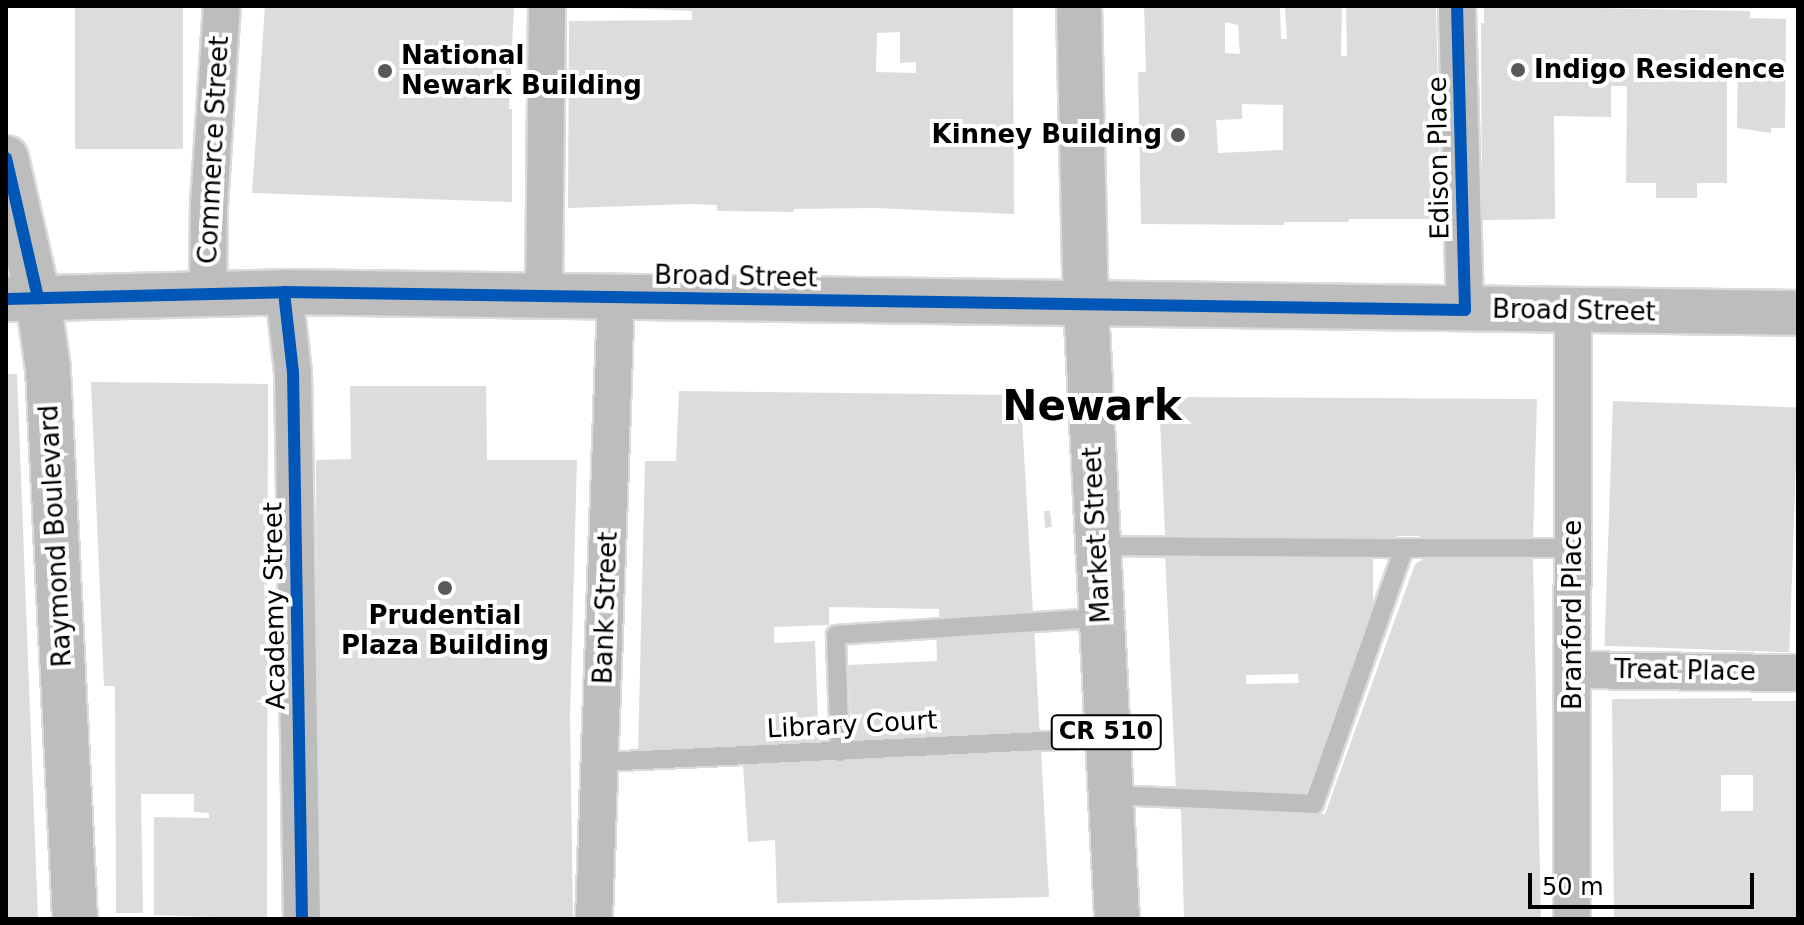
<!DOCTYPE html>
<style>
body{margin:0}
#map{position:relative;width:1804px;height:925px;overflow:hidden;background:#fff;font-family:"DejaVu Sans",sans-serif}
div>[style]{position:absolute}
.building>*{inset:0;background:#dcdcdc;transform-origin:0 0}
.roads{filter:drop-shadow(2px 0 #dbdbdb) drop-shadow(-2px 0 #dbdbdb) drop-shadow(0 2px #dbdbdb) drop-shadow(0 -2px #dbdbdb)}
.service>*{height:18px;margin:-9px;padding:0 9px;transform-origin:9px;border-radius:9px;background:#bdbdbd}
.minor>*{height:36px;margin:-18px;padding:0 18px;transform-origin:18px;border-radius:18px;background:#bdbdbd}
.primary>*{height:44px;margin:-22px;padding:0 22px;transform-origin:22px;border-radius:22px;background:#bdbdbd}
.cycleway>*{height:12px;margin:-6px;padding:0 6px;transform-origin:6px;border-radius:6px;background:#0057b8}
.dots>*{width:22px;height:22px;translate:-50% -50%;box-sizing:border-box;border:4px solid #fff;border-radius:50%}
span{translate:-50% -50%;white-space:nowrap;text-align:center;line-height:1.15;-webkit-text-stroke:8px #fff;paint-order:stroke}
.shield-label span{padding:2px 6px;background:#fff;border:2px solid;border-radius:6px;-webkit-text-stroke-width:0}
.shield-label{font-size:24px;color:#000;font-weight:700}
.poi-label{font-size:26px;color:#000;font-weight:700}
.left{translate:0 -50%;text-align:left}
.right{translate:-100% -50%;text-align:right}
.street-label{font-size:26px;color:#000}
.town-label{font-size:42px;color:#000;font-weight:700}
.frame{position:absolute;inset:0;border:8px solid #000;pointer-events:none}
.scale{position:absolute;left:1528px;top:873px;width:226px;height:36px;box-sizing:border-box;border:4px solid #000;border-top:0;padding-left:10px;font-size:24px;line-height:28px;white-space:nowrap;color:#000;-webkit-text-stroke:6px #fff;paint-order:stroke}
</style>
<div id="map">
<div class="building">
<i style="left:75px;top:6px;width:108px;height:143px"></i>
<i style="clip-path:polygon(265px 6px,514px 6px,509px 109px,512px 109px,512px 202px,252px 193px)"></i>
<i style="clip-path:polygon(evenodd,571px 6px,1013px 6px,1014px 214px,874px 208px,794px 209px,793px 212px,717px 211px,717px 205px,692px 204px,568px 208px,569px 21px,692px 20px,692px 11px,571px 6px,900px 32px,900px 63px,916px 62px,916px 73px,876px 72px,877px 33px,900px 32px)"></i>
<i style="clip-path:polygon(evenodd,1144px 6px,1280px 6px,1281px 39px,1287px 39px,1285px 6px,1342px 6px,1341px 56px,1347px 56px,1346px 6px,1436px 6px,1441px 219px,1349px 219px,1348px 222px,1284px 222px,1284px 225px,1141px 224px,1138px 72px,1146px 72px,1144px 6px,1225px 22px,1238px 25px,1240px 54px,1225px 53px,1225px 22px,1144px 6px,1242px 104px,1283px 105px,1283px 150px,1218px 153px,1216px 120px,1242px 119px,1242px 104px)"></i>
<i style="clip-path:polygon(1484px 6px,1750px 11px,1750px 18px,1786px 19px,1785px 128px,1771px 128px,1771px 133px,1737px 128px,1738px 58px,1727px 58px,1727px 183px,1697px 183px,1697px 198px,1656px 198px,1656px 183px,1626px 183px,1627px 86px,1611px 86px,1611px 117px,1554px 116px,1555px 219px,1482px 220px,1481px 23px,1484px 23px)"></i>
<i style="clip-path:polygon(6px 374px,17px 374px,38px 919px,6px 919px)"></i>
<i style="clip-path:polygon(91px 382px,268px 384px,267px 919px,154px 915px,154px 817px,209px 818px,209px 813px,194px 812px,194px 794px,141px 794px,143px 913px,116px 913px,115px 686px,104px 686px)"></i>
<i style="clip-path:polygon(350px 386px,486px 386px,487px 460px,577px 460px,570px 716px,573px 918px,310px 917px,310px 720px,317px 719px,316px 460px,351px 459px)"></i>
<i style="clip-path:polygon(679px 391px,1014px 395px,1021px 400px,1033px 613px,939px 617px,939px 609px,829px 607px,829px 625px,774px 627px,774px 643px,815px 641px,819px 749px,638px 754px,645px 461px,676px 461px)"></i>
<i style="clip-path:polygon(1159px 397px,1537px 399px,1533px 542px,1420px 540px,1420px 536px,1397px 536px,1397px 542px,1165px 535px)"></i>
<i style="left:1613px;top:401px;width:185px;height:245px;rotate:2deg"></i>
<i style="clip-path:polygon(1044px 511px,1050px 511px,1052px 527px,1045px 528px)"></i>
<i style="clip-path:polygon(evenodd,1165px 552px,1373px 557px,1373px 612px,1305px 800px,1176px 790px,1165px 552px,1298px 674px,1299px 683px,1246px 684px,1246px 675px,1298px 674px)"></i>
<i style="clip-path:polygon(1428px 556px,1533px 557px,1541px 919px,1184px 918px,1181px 808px,1325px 814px,1415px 564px)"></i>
<i style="clip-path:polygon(1034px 627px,1040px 737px,852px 744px,848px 665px,937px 661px,936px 632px)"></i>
<i style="clip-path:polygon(evenodd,1752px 698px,1752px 701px,1798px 701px,1798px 919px,1614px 919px,1612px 699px,1752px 698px,1721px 775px,1753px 775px,1753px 811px,1721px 811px,1721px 775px)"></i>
<i style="clip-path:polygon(1041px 751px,1049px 897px,777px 903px,775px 840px,748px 842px,743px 765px)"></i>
</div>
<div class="roads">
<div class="service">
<i style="left:1099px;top:546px;width:305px;rotate:0.4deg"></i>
<i style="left:840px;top:752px;width:117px;rotate:-92deg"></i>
<i style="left:836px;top:635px;width:265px;rotate:-3.7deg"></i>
<i style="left:600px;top:762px;width:507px;rotate:-2.72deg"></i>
<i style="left:1111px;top:795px;width:203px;rotate:2.5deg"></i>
<i style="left:1314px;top:804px;width:271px;rotate:-70.6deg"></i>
<i style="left:1404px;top:548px;width:169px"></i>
</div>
<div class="minor">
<i style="left:1457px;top:6px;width:304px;rotate:88.5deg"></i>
<i style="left:284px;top:292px;width:81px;rotate:83.6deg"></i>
<i style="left:293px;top:372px;width:547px;rotate:89.06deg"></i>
<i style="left:208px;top:294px;width:89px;rotate:-89.4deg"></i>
<i style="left:209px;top:205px;width:199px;rotate:-86.3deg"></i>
<i style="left:544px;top:295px;width:289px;rotate:-89.4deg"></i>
<i style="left:1572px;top:670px;width:226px;rotate:0.8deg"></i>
<i style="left:594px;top:919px;width:622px;rotate:-87.97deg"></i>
<i style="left:1572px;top:919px;width:607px;rotate:-89.91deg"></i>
</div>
<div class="primary">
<i style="left:1079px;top:6px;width:298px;rotate:88.7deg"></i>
<i style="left:1086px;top:304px;width:616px;rotate:87.11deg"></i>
<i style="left:6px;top:158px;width:144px;rotate:77.1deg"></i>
<i style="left:38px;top:298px;width:72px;rotate:82deg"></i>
<i style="left:48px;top:369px;width:551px;rotate:87.19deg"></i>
<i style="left:6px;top:299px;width:278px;rotate:-1.4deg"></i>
<i style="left:284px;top:292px;width:1514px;rotate:0.79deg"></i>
</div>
</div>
<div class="cycleway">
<i style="left:6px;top:158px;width:144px;rotate:77.1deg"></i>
<i style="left:284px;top:292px;width:81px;rotate:83.6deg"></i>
<i style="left:293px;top:372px;width:547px;rotate:89.06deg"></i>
<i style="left:6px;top:299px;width:278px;rotate:-1.4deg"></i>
<i style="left:284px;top:292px;width:1181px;rotate:0.87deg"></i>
<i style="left:1465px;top:310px;width:304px;rotate:-91.5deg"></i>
</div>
<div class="dots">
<i style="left:1518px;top:70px;background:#595959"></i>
<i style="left:385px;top:71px;background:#595959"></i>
<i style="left:1178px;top:135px;background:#595959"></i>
<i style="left:445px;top:588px;background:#595959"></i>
</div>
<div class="shield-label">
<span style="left:1106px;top:732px">CR 510</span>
</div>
<div class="poi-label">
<span class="left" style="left:401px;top:71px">National<br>Newark Building</span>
<span class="left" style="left:1534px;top:70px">Indigo Residence</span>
<span class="right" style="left:1162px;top:135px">Kinney Building</span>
<span style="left:445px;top:631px">Prudential<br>Plaza Building</span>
</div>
<div class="street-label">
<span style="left:214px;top:150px;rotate:-87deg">Commerce Street</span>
<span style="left:1439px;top:158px;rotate:-91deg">Edison Place</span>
<span style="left:736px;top:277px;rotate:1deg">Broad Street</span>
<span style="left:1574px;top:311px;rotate:1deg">Broad Street</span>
<span style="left:1097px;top:535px;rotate:-93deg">Market Street</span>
<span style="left:56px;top:536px;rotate:-93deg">Raymond Boulevard</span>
<span style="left:275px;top:606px;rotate:-91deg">Academy Street</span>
<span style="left:606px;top:608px;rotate:-88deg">Bank Street</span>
<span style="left:1573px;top:615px;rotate:-90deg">Branford Place</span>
<span style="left:1685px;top:671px;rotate:1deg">Treat Place</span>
<span style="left:852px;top:725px;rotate:-3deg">Library Court</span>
</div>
<div class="town-label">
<span style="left:1092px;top:406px">Newark</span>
</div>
<div class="frame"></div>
<div class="scale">50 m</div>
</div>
